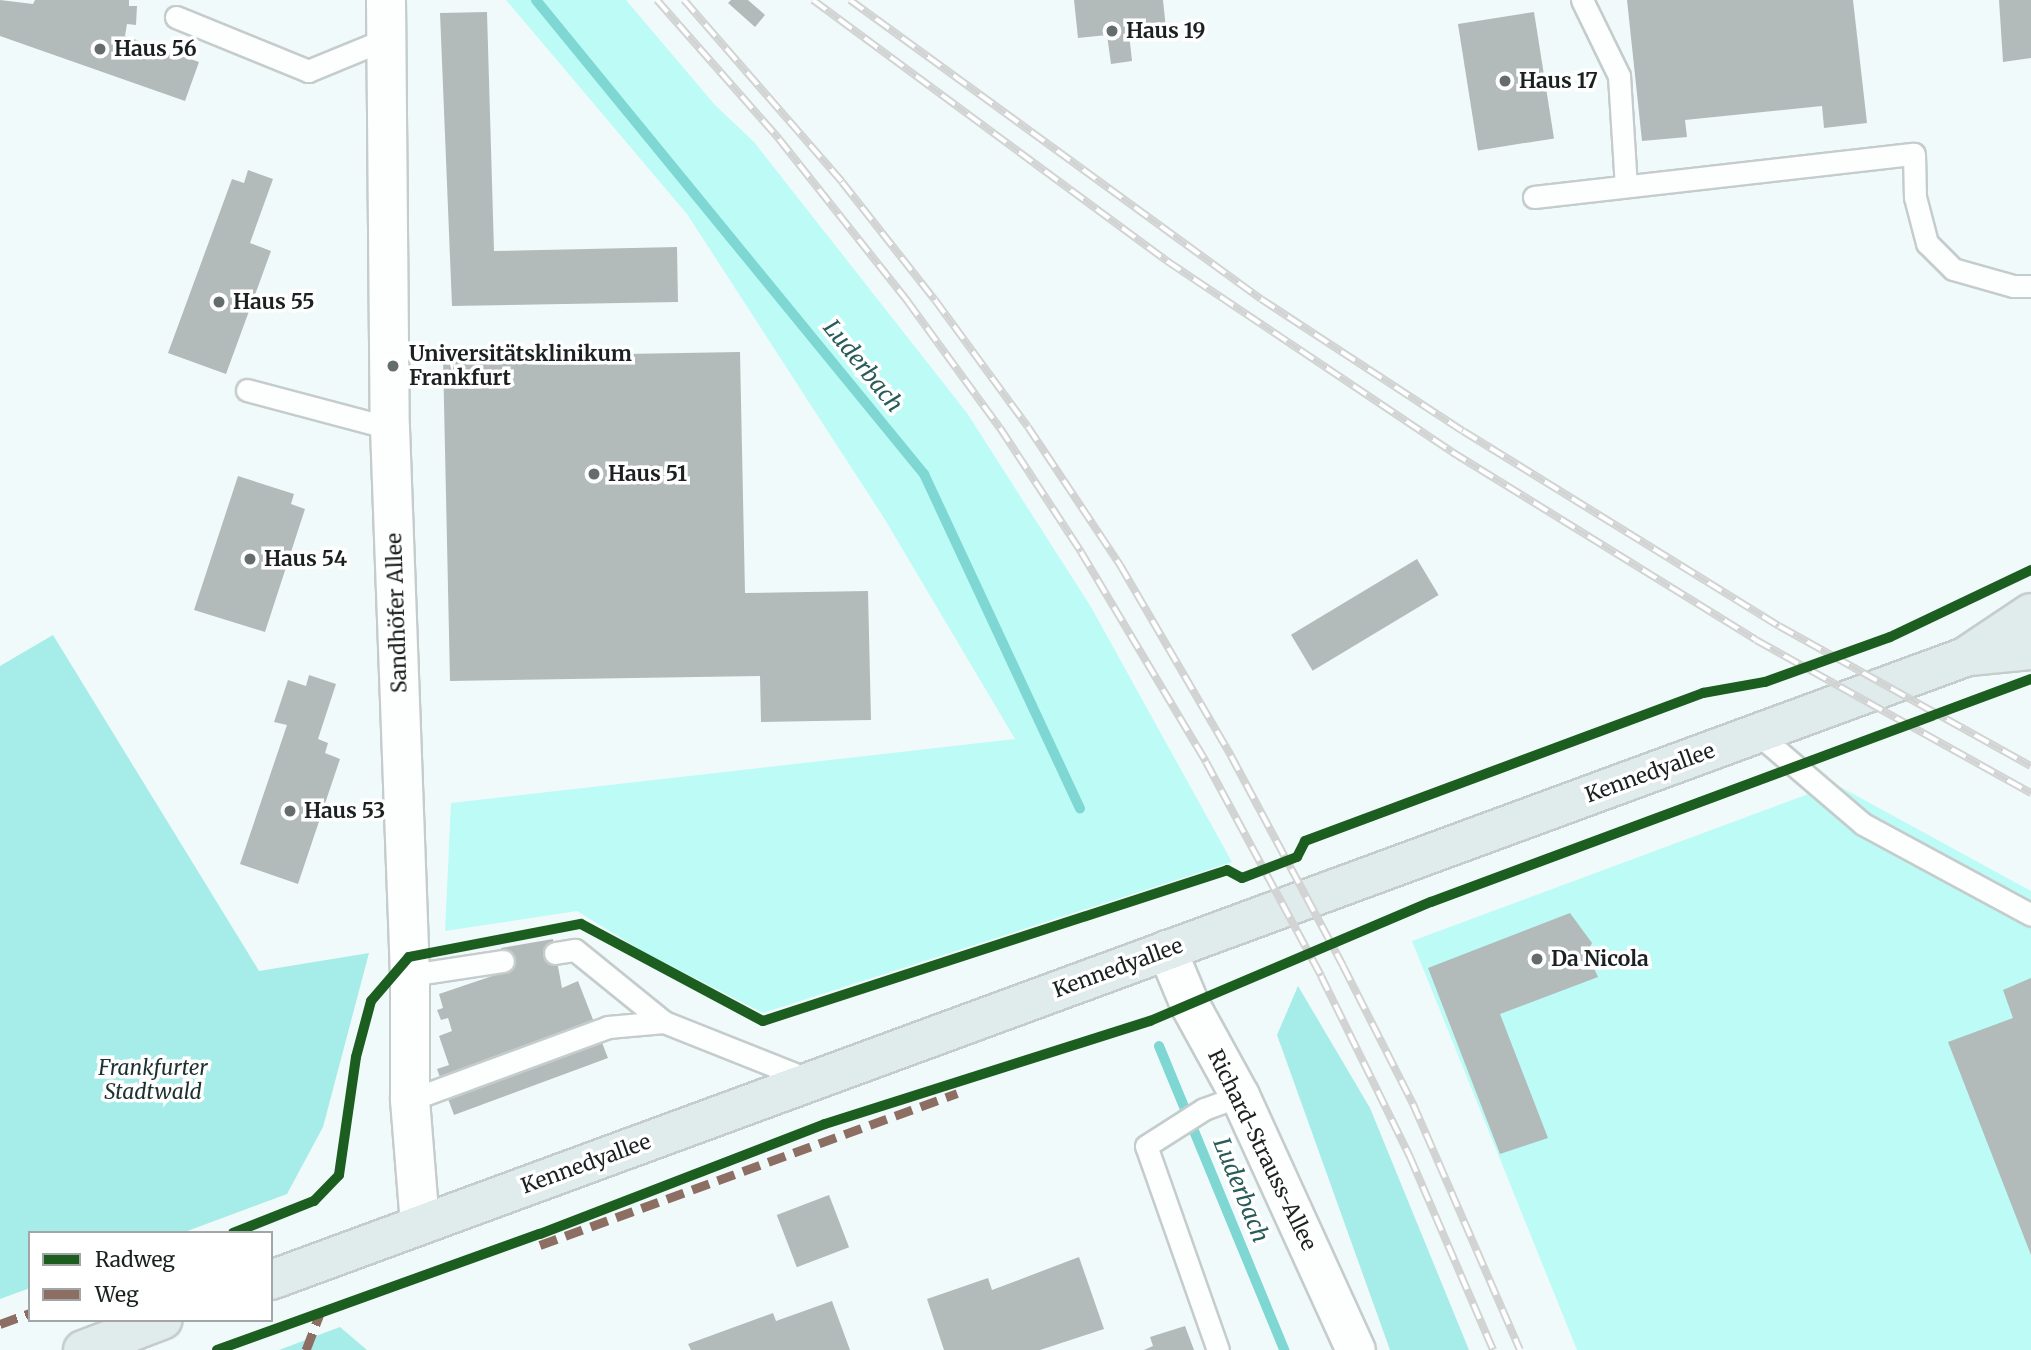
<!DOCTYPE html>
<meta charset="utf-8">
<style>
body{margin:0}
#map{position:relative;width:2031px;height:1350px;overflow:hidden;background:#f1fafa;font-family:Merriweather,serif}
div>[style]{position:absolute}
.green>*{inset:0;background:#bdfbf6}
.forest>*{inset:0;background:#a6ece8}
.stream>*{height:10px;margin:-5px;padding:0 5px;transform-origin:5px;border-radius:5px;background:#7ed7d2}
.building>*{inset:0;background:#b3baba;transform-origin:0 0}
.roads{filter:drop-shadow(2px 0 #c5cccc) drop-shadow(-2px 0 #c5cccc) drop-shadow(0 2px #c5cccc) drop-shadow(0 -2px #c5cccc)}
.service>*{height:21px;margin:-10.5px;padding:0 10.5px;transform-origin:10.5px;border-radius:10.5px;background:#fdfefe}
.minor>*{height:38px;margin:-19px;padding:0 19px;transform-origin:19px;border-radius:19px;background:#fdfefe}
.primary>*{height:38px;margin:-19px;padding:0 19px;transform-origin:19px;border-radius:19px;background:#e0ebeb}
.rail>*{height:8px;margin-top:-4px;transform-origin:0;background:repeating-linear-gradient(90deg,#fff 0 16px,#d2d4d4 0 32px);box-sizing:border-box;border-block:2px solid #d2d4d4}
.quiet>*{height:9px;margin-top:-4.5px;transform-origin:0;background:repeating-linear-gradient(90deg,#8d6e63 0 18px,transparent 0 27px)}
.cycleway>*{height:10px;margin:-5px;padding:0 5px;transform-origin:5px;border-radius:5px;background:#1b5e20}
.dots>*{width:19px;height:19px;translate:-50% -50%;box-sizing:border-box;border:4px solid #fff;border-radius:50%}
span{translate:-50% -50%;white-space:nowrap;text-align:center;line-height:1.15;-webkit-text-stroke:7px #fff;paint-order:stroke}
.poi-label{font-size:21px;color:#1a2120;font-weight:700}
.left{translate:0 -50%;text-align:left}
.street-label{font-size:21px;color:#1a2120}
.park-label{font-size:21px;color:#1c3230;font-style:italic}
.water-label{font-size:23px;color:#295c59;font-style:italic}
.legend{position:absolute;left:28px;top:1231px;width:245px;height:91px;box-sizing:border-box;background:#fff;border:2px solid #a3a6a6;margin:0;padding:9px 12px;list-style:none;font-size:21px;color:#1a2120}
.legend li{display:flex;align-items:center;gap:14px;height:35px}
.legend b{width:35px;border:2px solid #a3a6a6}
</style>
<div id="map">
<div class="green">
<i style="clip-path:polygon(506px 0,626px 0,715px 105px,754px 142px,967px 413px,1091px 607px,1232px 862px,763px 1013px,642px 951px,577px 911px,445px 931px,451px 803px,1015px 739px,884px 518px,687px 214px)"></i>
<i style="clip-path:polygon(1835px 784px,2031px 891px,2031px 1350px,1577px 1350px,1412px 941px)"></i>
</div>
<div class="forest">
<i style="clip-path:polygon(53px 635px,259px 971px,369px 953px,323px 1127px,287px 1194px,182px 1233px,30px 1233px,30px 1288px,0 1299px,0 666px)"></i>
<i style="clip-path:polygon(1298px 986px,1370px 1108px,1469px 1350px,1390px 1350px,1277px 1035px)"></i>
<i style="clip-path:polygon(340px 1327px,367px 1350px,279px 1350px)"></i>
</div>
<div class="stream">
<i style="left:536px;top:0;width:613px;rotate:50.7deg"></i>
<i style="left:924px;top:474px;width:369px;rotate:65deg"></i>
<i style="left:1159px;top:1046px;width:329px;rotate:67.6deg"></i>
</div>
<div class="building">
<i style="clip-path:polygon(0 0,33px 4px,35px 0,129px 0,129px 6px,137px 6px,136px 25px,127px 24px,125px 36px,199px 62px,185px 101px,0 36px)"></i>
<i style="clip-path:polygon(731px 0,748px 0,765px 15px,755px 27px,728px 3px)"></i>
<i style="clip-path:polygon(1074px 0,1163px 0,1166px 29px,1129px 33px,1132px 61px,1111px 64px,1107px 35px,1078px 38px)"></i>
<i style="clip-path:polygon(1627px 0,1853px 0,1867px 123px,1824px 128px,1822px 106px,1685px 120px,1687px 137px,1642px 141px)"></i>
<i style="clip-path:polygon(1999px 0,2031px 0,2031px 58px,2003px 62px)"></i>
<i style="clip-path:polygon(487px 12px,494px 251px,677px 247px,678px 302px,452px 306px,440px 13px)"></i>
<i style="left:1534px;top:12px;width:128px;height:77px;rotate:81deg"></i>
<i style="clip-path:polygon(248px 170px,273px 179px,250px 243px,271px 251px,226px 374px,168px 353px,232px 179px,244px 183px)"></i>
<i style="clip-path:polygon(740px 352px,745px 593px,868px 591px,871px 720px,761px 722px,760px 676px,450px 681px,443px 357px)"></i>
<i style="clip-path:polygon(238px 476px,294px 494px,291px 504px,305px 509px,265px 632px,194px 610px)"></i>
<i style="left:1417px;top:559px;width:42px;height:147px;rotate:59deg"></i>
<i style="clip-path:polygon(309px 675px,336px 684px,318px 739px,328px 743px,325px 753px,340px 759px,298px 884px,240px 864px,287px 725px,274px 722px,288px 680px,306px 686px)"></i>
<i style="clip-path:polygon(1570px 913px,1592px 943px,1587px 953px,1598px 977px,1500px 1014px,1548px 1138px,1500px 1154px,1428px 968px)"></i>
<i style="clip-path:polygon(553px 939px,562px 988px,578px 981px,608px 1058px,454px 1115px,437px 1069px,449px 1065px,439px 1036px,452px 1031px,448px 1018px,441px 1020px,437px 1010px,443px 1008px,439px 994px,504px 972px,501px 948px)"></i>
<i style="clip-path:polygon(2031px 978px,2031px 1255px,1948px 1042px,2013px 1018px,2003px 990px)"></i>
<i style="left:829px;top:1195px;width:56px;height:56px;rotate:69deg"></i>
<i style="clip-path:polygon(1079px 1257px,1104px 1329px,1040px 1350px,944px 1350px,927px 1299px,988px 1278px,992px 1290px)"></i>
<i style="clip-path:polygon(832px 1301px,850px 1350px,691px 1350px,688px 1344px,773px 1313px,776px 1321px)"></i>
<i style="clip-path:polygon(1185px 1326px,1194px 1350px,1144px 1350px,1153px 1346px,1150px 1337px)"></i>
</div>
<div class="roads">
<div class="service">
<i style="left:1582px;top:0;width:85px;rotate:64deg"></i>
<i style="left:1619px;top:76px;width:110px;rotate:86.4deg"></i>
<i style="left:176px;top:17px;width:143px;rotate:22.2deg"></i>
<i style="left:308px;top:71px;width:84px;rotate:-22.3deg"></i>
<i style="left:1534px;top:197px;width:382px;rotate:-6.5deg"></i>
<i style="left:1914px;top:154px;width:43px;rotate:88.7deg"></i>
<i style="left:1915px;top:197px;width:48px;rotate:75.4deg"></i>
<i style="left:1927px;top:243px;width:37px;rotate:45deg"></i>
<i style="left:1953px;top:269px;width:62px;rotate:15.8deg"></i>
<i style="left:2013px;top:286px;width:18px"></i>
<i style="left:247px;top:390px;width:148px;rotate:14.9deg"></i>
<i style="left:1758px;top:734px;width:138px;rotate:40.6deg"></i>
<i style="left:1863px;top:824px;width:191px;rotate:28.4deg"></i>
<i style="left:555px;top:953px;width:20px;rotate:-9deg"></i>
<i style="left:575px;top:950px;width:114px;rotate:39deg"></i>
<i style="left:664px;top:1022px;width:157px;rotate:21.7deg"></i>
<i style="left:410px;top:975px;width:94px;rotate:-8.6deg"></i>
<i style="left:410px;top:1100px;width:211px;rotate:-20.2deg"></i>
<i style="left:608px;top:1027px;width:56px;rotate:-5.1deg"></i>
<i style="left:1218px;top:1350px;width:216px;rotate:-109.4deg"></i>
<i style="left:1146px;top:1146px;width:69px;rotate:-32.5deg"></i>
<i style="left:1204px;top:1109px;width:38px;rotate:-20deg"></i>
</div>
<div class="minor">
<i style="left:386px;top:0;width:428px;rotate:89.5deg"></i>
<i style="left:390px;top:428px;width:547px;rotate:87.91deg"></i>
<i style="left:410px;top:975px;width:125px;rotate:90deg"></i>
<i style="left:410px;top:1100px;width:125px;rotate:85.4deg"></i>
<i style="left:1167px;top:950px;width:60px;rotate:67.3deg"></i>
<i style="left:1190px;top:1005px;width:104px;rotate:61.2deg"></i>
<i style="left:1240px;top:1096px;width:279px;rotate:65.5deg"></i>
</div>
<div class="primary">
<i style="left:1971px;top:656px;width:60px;rotate:-5.7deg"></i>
<i style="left:271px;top:1280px;width:1805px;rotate:-20.19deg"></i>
<i style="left:1965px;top:657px;width:79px;rotate:-33.7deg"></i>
<i style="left:83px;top:1350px;width:85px;rotate:-20.8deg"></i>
</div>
</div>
<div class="rail">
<i style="left:657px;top:0;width:185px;rotate:48.7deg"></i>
<i style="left:779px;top:139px;width:208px;rotate:51.6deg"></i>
<i style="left:908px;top:302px;width:156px;rotate:53.9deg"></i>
<i style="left:1000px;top:428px;width:148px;rotate:56.8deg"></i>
<i style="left:1081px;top:552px;width:244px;rotate:59.2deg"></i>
<i style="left:1206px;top:762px;width:243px;rotate:61.7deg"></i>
<i style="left:1321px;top:976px;width:202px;rotate:63.8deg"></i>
<i style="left:1410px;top:1157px;width:210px;rotate:66.7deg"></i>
<i style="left:684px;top:0;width:241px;rotate:49deg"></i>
<i style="left:842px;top:182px;width:150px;rotate:51.8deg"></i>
<i style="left:935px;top:300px;width:157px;rotate:53.8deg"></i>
<i style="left:1028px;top:427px;width:166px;rotate:56.3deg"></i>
<i style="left:1120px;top:565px;width:221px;rotate:59.8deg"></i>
<i style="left:1231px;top:756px;width:238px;rotate:61.9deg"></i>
<i style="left:1343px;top:966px;width:155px;rotate:63.1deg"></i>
<i style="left:1413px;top:1104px;width:268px;rotate:66.5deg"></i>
<i style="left:813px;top:0;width:440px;rotate:36.4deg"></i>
<i style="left:1167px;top:261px;width:343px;rotate:33.8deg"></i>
<i style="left:1452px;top:452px;width:357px;rotate:31.7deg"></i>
<i style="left:1756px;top:640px;width:315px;rotate:29.1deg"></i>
<i style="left:850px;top:0;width:508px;rotate:36.04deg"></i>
<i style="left:1261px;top:299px;width:241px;rotate:33.2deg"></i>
<i style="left:1463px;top:431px;width:371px;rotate:31.7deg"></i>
<i style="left:1779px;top:626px;width:288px;rotate:29.1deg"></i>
</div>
<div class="quiet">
<i style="left:540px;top:1245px;width:444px;rotate:-20deg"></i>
<i style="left:0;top:1324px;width:32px;rotate:-20deg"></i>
<i style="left:306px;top:1350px;width:39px;rotate:-69deg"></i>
</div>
<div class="cycleway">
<i style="left:233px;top:1233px;width:87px;rotate:-21.6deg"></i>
<i style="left:314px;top:1201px;width:36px;rotate:-46deg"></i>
<i style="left:339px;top:1175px;width:119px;rotate:-81.8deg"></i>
<i style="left:356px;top:1057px;width:58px;rotate:-75deg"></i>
<i style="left:371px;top:1001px;width:58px;rotate:-49.2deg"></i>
<i style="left:409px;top:957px;width:175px;rotate:-10.9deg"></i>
<i style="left:581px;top:924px;width:206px;rotate:28.1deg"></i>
<i style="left:763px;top:1021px;width:488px;rotate:-18deg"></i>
<i style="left:1227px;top:870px;width:17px;rotate:28deg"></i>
<i style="left:1242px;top:878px;width:59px;rotate:-20.9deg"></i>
<i style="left:1297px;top:857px;width:18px;rotate:-63deg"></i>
<i style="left:1305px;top:841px;width:425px;rotate:-20.4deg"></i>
<i style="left:1703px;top:693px;width:63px;rotate:-10.1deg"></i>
<i style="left:1765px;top:682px;width:133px;rotate:-19.8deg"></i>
<i style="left:1890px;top:637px;width:156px;rotate:-25.4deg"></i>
<i style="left:217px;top:1350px;width:343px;rotate:-19.8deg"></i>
<i style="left:540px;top:1234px;width:305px;rotate:-21.1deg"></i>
<i style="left:825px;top:1124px;width:341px;rotate:-17.6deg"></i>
<i style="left:1150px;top:1021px;width:305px;rotate:-23deg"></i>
<i style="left:1431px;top:902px;width:640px;rotate:-20.39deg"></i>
</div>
<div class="dots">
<i style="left:1112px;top:31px;background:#656d6c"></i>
<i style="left:100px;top:49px;background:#656d6c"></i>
<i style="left:1505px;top:81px;background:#656d6c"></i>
<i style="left:219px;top:302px;background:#656d6c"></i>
<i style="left:393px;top:366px;background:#656d6c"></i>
<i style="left:594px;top:474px;background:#656d6c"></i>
<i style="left:250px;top:559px;background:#656d6c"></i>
<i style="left:290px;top:811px;background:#656d6c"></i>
<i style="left:1537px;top:959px;background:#656d6c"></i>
</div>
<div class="poi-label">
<span class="left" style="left:1126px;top:31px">Haus 19</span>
<span class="left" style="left:114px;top:49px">Haus 56</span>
<span class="left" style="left:1519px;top:81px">Haus 17</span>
<span class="left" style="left:233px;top:302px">Haus 55</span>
<span class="left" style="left:409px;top:366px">Universitätsklinikum<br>Frankfurt</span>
<span class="left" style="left:608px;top:474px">Haus 51</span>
<span class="left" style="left:264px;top:559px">Haus 54</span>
<span class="left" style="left:304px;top:811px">Haus 53</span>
<span class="left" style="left:1551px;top:959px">Da Nicola</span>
</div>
<div class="street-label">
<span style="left:397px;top:613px;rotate:-92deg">Sandhöfer Allee</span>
<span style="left:1650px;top:773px;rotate:-20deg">Kennedyallee</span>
<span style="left:1118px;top:968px;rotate:-20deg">Kennedyallee</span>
<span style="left:1262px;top:1150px;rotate:64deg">Richard-Strauss-Allee</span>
<span style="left:586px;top:1164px;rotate:-20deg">Kennedyallee</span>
</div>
<div class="park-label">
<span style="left:153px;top:1080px">Frankfurter<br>Stadtwald</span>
</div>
<div class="water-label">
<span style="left:863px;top:366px;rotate:51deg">Luderbach</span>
<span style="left:1241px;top:1190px;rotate:68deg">Luderbach</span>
</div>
<ul class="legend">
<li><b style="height:9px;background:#1b5e20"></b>Radweg</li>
<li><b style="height:9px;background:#8d6e63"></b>Weg</li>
</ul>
</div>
